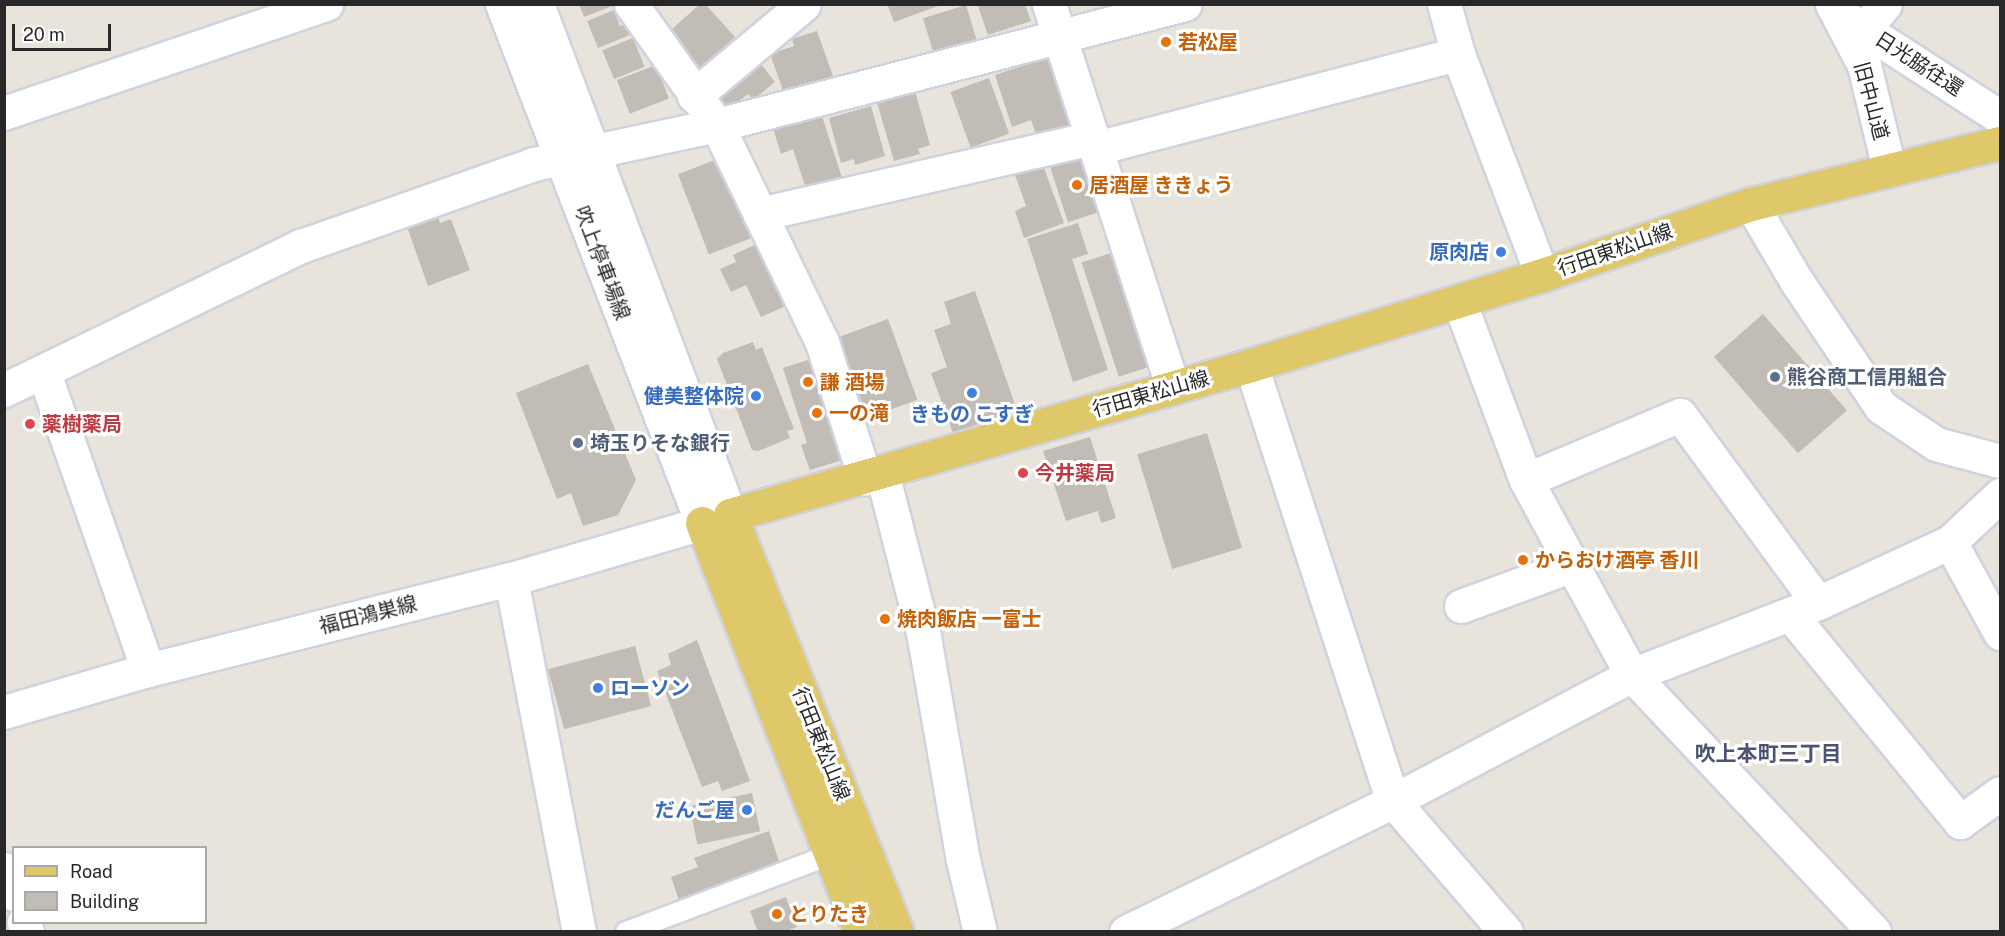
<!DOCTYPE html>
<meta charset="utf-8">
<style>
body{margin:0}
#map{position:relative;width:2005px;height:936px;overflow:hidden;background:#e8e3db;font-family:"Public Sans","Noto Sans JP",sans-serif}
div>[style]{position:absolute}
.building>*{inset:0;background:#c1bdb6;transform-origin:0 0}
.roads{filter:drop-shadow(2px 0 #d0d3df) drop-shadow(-2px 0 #d0d3df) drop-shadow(0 2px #d0d3df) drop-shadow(0 -2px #d0d3df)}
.service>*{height:20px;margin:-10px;padding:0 10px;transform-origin:10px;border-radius:10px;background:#fff}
.minor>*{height:33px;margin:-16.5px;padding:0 16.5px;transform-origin:16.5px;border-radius:16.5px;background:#fff}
.tertiary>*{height:33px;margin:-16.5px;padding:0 16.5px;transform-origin:16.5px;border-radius:16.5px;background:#fff}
.secondary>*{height:33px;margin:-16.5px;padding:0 16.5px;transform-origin:16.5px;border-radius:16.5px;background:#fff}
.primary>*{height:33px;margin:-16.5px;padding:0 16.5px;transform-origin:16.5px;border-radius:16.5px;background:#dfc86a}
.dots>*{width:16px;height:16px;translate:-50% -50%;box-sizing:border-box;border:3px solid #fff;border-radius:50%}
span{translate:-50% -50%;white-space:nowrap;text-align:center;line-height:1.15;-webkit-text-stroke:6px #fff;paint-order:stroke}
.food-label{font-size:20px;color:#c56008;font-weight:700}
.left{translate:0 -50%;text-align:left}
.street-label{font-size:20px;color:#282828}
.shop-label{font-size:20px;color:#366cbe;font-weight:700}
.right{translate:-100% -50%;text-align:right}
.service-label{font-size:20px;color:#4e5e75;font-weight:700}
.health-label{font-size:20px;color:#be3a42;font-weight:700}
.neighbourhood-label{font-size:21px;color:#4e5372;font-weight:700}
.frame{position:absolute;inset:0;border:6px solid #282828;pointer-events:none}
.legend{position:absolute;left:12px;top:846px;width:195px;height:78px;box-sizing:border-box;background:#fff;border:2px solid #a9a9a9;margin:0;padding:8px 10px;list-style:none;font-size:18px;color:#282828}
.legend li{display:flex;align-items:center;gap:12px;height:30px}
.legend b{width:30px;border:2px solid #a9a9a9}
.scale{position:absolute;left:12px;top:24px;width:99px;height:27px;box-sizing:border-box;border:3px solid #282828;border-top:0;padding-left:8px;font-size:18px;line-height:21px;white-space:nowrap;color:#282828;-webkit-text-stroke:4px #fff;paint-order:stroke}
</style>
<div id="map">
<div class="building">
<i style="clip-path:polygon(579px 4px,615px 4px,615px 5px,584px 17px)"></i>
<i style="clip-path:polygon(700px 4px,705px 4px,735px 37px,693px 75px,661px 39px)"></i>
<i style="clip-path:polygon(887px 4px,941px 4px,941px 5px,894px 22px)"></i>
<i style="left:966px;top:5px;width:42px;height:45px;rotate:73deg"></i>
<i style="clip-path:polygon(984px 5px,1025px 5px,1031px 21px,988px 35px,978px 6px)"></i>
<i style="clip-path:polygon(614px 10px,620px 26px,628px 23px,632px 34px,598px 48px,587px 21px)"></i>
<i style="clip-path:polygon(817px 31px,833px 76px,784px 93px,770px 54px,794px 46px,792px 39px)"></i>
<i style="left:633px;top:38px;width:31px;height:33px;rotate:68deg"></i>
<i style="clip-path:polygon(1047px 50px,1072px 129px,1038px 140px,1031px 120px,1012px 127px,995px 75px,1029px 64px,1027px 56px)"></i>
<i style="clip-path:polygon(756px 58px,775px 82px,753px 100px,748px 94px,720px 116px,706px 99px)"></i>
<i style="left:656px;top:65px;width:36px;height:42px;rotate:69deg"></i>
<i style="left:989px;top:78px;width:59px;height:41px;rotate:70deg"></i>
<i style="clip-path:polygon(915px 91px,930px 145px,918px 149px,920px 154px,894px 161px,877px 102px)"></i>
<i style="clip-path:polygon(871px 106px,885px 156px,855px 165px,854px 159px,841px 163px,829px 118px)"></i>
<i style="clip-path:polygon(820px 110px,843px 181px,807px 192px,793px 149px,781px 154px,772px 125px)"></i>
<i style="left:1080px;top:149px;width:66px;height:34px;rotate:72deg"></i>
<i style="left:720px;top:158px;width:86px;height:45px;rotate:69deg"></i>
<i style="clip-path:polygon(1043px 165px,1064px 223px,1024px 238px,1015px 211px,1026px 206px,1015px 175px)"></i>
<i style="clip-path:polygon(437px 213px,440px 223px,451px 219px,470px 270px,428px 286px,406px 224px)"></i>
<i style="clip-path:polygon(1078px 223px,1088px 254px,1072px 259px,1108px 370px,1073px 382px,1027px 239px)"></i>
<i style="clip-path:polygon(765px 240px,793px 303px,761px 317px,746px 285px,731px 292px,720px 269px,736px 262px,733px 255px)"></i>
<i style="left:1114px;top:252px;width:120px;height:34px;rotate:72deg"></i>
<i style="clip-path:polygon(975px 291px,1017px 410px,953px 433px,931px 373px,947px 367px,934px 330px,951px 324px,944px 302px)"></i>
<i style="left:1763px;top:314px;width:128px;height:65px;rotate:49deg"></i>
<i style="left:888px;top:319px;width:86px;height:53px;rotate:70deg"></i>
<i style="clip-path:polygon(753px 342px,756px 350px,762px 347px,794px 429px,787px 431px,790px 438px,758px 451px,752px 450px,717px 359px,723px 353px)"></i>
<i style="clip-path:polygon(817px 357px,846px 459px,810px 470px,801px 445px,807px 443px,783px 368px)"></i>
<i style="clip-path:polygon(588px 364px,636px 480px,618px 515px,583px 526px,571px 493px,557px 499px,516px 393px)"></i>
<i style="left:1207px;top:433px;width:120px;height:73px;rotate:73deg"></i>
<i style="clip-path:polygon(1090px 437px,1116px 518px,1101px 523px,1098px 511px,1066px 521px,1043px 451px)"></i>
<i style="clip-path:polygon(697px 640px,750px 781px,722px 791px,718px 781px,702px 787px,657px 671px,671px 665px,668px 654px)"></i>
<i style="left:635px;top:646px;width:62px;height:90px;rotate:75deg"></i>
<i style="left:752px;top:793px;width:39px;height:64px;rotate:78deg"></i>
<i style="clip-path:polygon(769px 831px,780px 864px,679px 900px,671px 877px,698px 867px,694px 858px)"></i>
<i style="clip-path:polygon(786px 897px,797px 927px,784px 932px,758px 932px,750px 911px)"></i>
</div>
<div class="roads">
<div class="service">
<i style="left:626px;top:932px;width:220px;rotate:-20.7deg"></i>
</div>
<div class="minor">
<i style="left:631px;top:4px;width:148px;rotate:54.6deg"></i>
<i style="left:717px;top:125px;width:241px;rotate:64.2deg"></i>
<i style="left:822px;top:342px;width:143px;rotate:72.5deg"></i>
<i style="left:1049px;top:4px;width:403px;rotate:72.1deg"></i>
<i style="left:1444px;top:4px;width:52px;rotate:74.4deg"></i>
<i style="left:1458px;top:54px;width:236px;rotate:69.2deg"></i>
<i style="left:1837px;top:12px;width:194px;rotate:32.8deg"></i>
<i style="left:1865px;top:28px;width:31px;rotate:-50deg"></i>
<i style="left:694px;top:96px;width:143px;rotate:-39.9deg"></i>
<i style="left:4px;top:113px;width:340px;rotate:-18.7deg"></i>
<i style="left:1096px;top:148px;width:374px;rotate:-14.6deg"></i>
<i style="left:1751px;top:204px;width:91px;rotate:59.5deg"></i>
<i style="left:1797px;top:282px;width:151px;rotate:56.1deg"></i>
<i style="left:1881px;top:407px;width:66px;rotate:33.9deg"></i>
<i style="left:1936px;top:444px;width:66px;rotate:14.9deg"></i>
<i style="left:760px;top:214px;width:342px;rotate:-12.9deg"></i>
<i style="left:1459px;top:301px;width:191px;rotate:69.5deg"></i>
<i style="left:1526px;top:480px;width:222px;rotate:61.5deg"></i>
<i style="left:1632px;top:675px;width:353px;rotate:46.7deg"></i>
<i style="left:1251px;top:365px;width:459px;rotate:72deg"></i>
<i style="left:1393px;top:801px;width:173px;rotate:49.2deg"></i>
<i style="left:44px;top:373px;width:315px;rotate:70.7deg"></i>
<i style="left:4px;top:390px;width:330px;rotate:-25.9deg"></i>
<i style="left:301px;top:246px;width:247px;rotate:-19.4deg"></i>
<i style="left:534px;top:164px;width:187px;rotate:-12deg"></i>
<i style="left:717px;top:125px;width:483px;rotate:-14.5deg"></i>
<i style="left:882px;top:473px;width:169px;rotate:75.6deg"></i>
<i style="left:924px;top:637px;width:226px;rotate:80.1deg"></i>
<i style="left:963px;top:860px;width:74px;rotate:76.7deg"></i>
<i style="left:1526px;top:480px;width:167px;rotate:-22.9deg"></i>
<i style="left:1680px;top:415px;width:233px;rotate:53.7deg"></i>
<i style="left:1950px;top:542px;width:104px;rotate:61.2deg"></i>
<i style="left:511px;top:579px;width:359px;rotate:79.1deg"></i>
<i style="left:1461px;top:606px;width:119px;rotate:-20.1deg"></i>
<i style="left:1790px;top:614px;width:269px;rotate:50.7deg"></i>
<i style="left:1960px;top:822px;width:49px;rotate:-35.9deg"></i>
<i style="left:4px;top:869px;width:27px;rotate:68deg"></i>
<i style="left:24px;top:922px;width:10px;rotate:73deg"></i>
<i style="left:1126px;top:932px;width:297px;rotate:-26.1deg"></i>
<i style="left:1393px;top:801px;width:270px;rotate:-27.8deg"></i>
<i style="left:1632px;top:675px;width:199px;rotate:-21.2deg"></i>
<i style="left:1818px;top:603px;width:145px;rotate:-24.8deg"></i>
<i style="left:1950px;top:542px;width:69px;rotate:-43.2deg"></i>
</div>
<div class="tertiary">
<i style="left:1832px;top:4px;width:69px;rotate:62.3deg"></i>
<i style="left:1864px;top:65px;width:106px;rotate:76.4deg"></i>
</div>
<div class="secondary">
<i style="left:502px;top:4px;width:556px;rotate:68.93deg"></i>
<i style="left:4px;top:712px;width:150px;rotate:-16.3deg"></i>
<i style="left:148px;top:670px;width:374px;rotate:-14.1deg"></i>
<i style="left:511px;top:579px;width:228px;rotate:-16.3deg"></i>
<i style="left:730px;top:515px;width:546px;rotate:-110.69deg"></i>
</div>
<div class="primary">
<i style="left:702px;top:523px;width:439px;rotate:68.8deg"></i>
<i style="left:897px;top:932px;width:449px;rotate:-111.8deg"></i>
<i style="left:730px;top:515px;width:542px;rotate:-16.06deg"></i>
<i style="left:1251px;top:365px;width:305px;rotate:-17.2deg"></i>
<i style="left:1542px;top:275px;width:221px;rotate:-18.8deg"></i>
<i style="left:1751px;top:204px;width:256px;rotate:-13.8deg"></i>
</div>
</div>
<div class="dots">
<i style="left:1166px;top:42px;background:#e8710a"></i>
<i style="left:1077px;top:185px;background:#e8710a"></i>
<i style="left:1501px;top:252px;background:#3f7fe0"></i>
<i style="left:1775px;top:377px;background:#5c6f8a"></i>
<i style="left:808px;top:382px;background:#e8710a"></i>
<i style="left:972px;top:393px;background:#3f7fe0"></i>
<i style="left:756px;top:396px;background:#3f7fe0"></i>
<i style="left:817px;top:413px;background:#e8710a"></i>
<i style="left:30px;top:424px;background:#e0444e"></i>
<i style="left:578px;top:443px;background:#5c6f8a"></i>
<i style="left:1023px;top:473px;background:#e0444e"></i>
<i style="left:1523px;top:560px;background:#e8710a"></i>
<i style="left:885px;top:619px;background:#e8710a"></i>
<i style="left:598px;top:688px;background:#3f7fe0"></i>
<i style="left:747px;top:810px;background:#3f7fe0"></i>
<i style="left:777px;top:914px;background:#e8710a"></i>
</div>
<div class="food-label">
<span class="left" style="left:1178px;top:42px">若松屋</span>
<span class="left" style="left:1089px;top:185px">居酒屋 ききょう</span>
<span class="left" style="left:820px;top:382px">謙 酒場</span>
<span class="left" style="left:829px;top:413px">一の滝</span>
<span class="left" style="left:1535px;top:560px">からおけ酒亭 香川</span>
<span class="left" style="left:897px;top:619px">焼肉飯店 一富士</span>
<span class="left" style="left:789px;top:914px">とりたき</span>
</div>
<div class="street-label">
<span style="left:1919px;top:64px;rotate:33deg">日光脇往還</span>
<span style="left:1871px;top:101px;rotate:75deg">旧中山道</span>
<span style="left:1615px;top:250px;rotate:-19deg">行田東松山線</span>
<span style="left:602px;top:263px;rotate:69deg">吹上停車場線</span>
<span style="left:1151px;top:394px;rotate:-16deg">行田東松山線</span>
<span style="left:368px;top:615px;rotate:-14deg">福田鴻巣線</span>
<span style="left:821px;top:744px;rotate:68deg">行田東松山線</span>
</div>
<div class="shop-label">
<span class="right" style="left:1489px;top:252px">原肉店</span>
<span class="right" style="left:744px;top:396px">健美整体院</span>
<span style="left:972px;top:414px">きもの こすぎ</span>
<span class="left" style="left:610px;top:688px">ローソン</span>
<span class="right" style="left:735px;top:810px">だんご屋</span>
</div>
<div class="service-label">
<span class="left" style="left:1787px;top:377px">熊谷商工信用組合</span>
<span class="left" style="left:590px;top:443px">埼玉りそな銀行</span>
</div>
<div class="health-label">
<span class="left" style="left:42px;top:424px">薬樹薬局</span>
<span class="left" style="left:1035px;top:473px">今井薬局</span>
</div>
<div class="neighbourhood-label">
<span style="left:1768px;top:754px">吹上本町三丁目</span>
</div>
<div class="frame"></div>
<ul class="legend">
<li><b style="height:8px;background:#dfc86a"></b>Road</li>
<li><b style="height:16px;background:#c1bdb6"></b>Building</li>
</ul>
<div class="scale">20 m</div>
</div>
